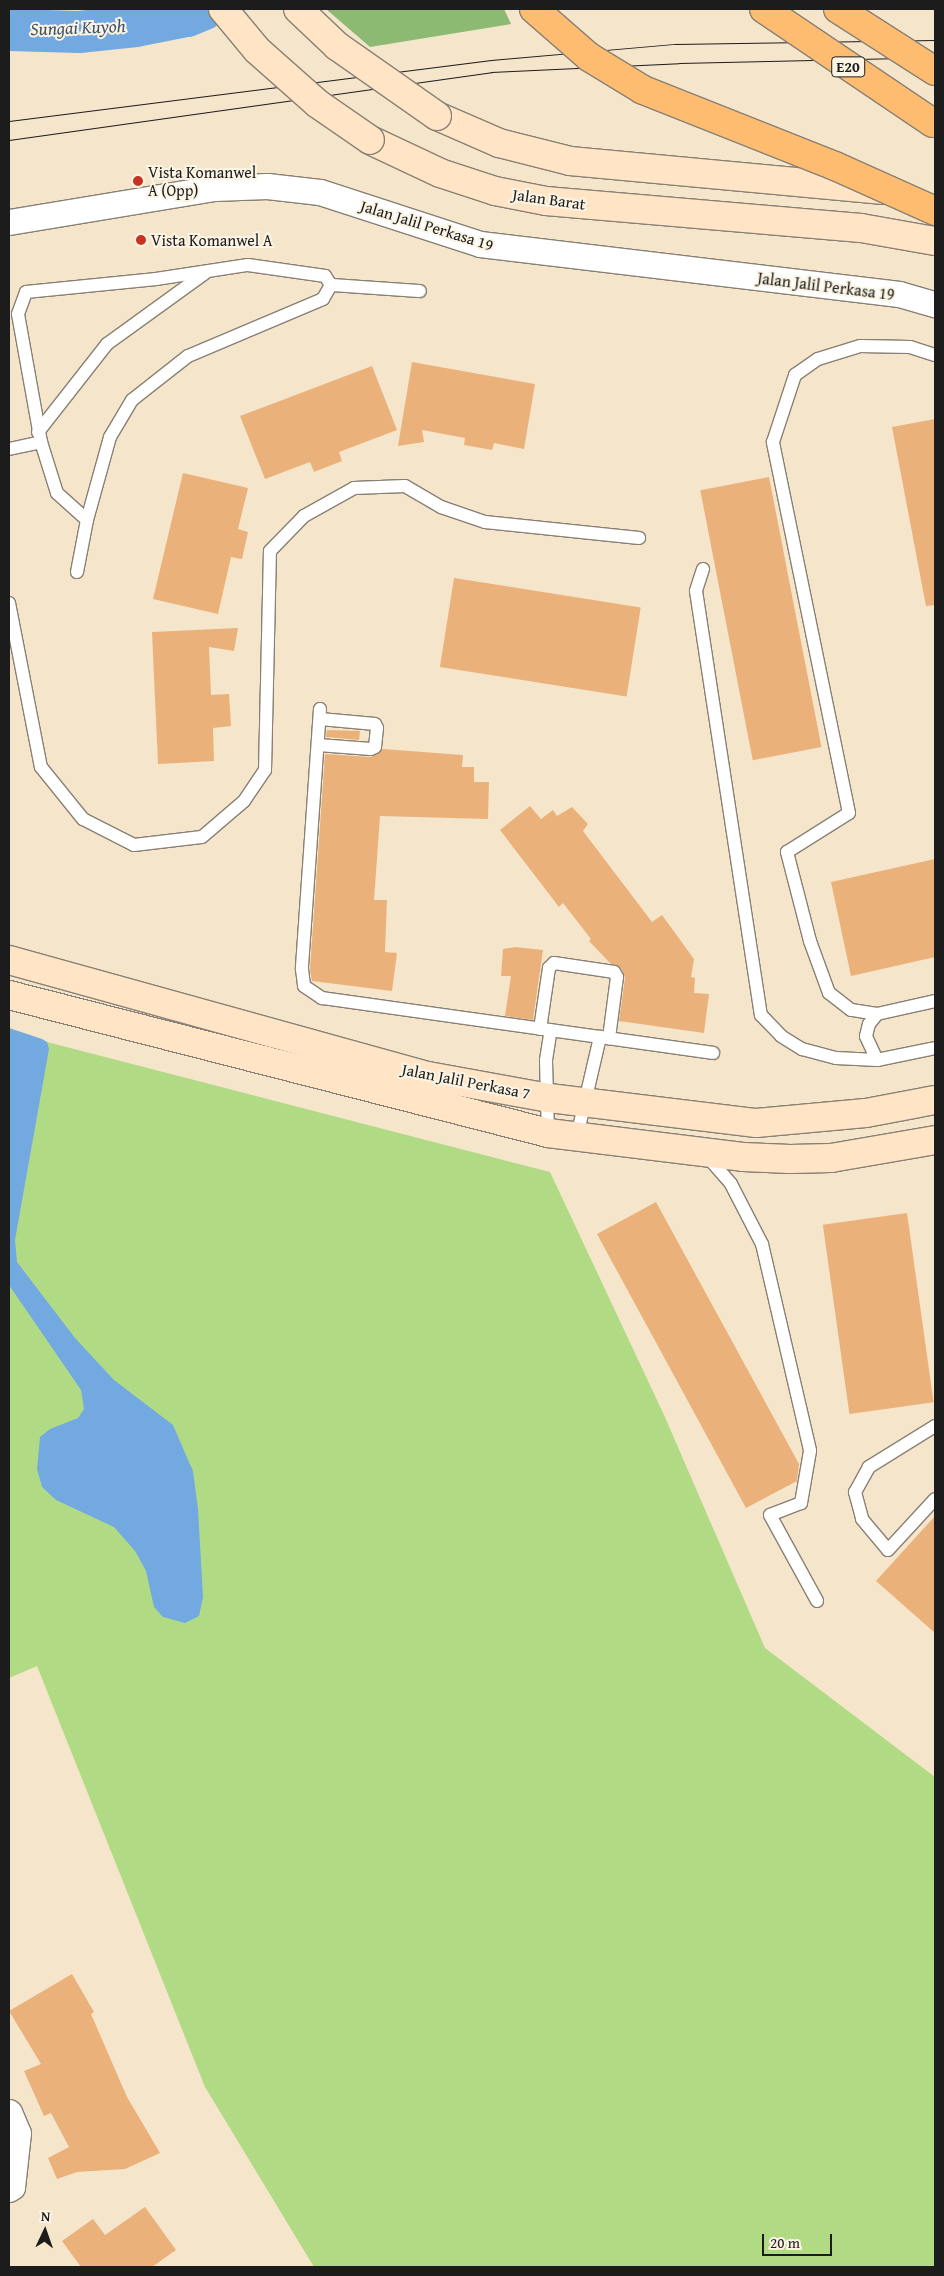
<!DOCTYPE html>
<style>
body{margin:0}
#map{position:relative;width:944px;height:2276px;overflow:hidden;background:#f5e5cb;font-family:"Gentium Book Plus",serif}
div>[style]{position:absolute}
.green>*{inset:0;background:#b1da85}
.forest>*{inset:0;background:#8cba72}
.water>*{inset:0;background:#72a9e0}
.river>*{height:42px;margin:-21px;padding:0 21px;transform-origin:21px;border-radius:21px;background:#72a9e0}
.building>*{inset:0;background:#eab27a;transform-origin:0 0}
.roads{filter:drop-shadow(1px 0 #888074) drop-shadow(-1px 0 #888074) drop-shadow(0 1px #888074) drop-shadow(0 -1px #888074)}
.lane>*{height:12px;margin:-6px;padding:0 6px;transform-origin:6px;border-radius:6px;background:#fff}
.street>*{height:25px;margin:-12.5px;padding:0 12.5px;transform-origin:12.5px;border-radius:12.5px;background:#fff}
.secondary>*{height:28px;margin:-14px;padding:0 14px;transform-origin:14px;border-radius:14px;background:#ffe4c6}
.tram>*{height:1px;margin:-0.5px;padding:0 0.5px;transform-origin:0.5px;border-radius:0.5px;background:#1c1c1c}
.bridges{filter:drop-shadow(1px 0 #888074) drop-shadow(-1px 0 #888074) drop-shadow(0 1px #888074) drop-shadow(0 -1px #888074)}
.secondary-bridge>*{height:28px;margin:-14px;padding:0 14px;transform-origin:14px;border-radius:14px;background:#ffe4c6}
.highway-bridge>*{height:28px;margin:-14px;padding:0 14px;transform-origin:14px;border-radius:14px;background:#febc70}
.dots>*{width:14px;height:14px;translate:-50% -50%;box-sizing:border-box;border:2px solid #fcf5e5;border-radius:50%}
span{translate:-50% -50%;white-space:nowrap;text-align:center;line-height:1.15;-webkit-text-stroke:4px #fcf5e5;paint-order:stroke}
.shield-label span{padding:1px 4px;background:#fcf5e5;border:1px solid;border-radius:4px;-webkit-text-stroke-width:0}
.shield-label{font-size:15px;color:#1c1c1c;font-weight:700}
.poi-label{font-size:16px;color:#1c1c1c}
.left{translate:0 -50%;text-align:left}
.street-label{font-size:16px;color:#1c1c1c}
.water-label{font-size:18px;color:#3e546a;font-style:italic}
.frame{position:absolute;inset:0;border:10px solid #1c1c1c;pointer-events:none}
.north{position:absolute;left:20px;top:2206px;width:50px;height:50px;-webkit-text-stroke:4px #fcf5e5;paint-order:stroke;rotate:3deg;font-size:14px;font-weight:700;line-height:20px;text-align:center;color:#1c1c1c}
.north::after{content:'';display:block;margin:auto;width:18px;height:22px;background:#1c1c1c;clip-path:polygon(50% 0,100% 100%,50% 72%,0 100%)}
.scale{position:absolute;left:762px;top:2234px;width:70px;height:22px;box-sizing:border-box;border:2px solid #1c1c1c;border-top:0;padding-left:6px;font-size:15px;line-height:18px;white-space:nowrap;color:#1c1c1c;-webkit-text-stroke:4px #fcf5e5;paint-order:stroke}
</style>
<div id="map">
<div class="green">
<i style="clip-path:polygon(9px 1028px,47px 1042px,550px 1172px,664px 1415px,765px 1648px,935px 1777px,935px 2267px,314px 2267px,205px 2087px,37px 1666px,9px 1678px)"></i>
</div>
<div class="forest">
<i style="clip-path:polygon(326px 9px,504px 9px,511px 24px,370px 47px)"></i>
</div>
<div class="water">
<i style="clip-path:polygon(9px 1028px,42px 1039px,47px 1042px,49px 1049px,15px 1240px,17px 1262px,75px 1338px,114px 1380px,173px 1425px,185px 1453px,193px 1471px,198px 1509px,203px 1597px,199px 1616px,185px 1623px,163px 1617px,154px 1607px,146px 1571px,135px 1551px,114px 1527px,56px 1500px,42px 1487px,37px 1469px,40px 1437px,50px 1429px,78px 1418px,84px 1409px,81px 1390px,9px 1285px)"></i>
</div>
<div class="river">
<i style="left:9px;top:30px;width:70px;rotate:1.6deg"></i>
<i style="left:79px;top:32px;width:57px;rotate:-6deg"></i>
<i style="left:136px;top:26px;width:52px;rotate:-11.1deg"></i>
<i style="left:187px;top:16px;width:18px;rotate:-22deg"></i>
</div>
<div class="building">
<i style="clip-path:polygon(412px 362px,535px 384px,524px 449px,494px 443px,492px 450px,464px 445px,465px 438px,422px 430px,424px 442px,398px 446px)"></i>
<i style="clip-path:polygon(372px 366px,397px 430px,339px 452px,342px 461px,314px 472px,310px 462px,265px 479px,240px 416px)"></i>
<i style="clip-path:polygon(935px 419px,935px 605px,926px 606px,892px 427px)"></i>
<i style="clip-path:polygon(183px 473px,248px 488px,238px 529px,248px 532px,242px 559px,231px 557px,218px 614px,153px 599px)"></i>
<i style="left:769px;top:477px;width:275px;height:70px;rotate:79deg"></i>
<i style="left:454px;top:578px;width:189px;height:90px;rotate:9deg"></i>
<i style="clip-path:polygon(238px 628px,234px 651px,209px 647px,211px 695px,229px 694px,231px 726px,213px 728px,214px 761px,158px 764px,152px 632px)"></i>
<i style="clip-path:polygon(327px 730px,360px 731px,359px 740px,326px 737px)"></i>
<i style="clip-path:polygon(383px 749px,463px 755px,462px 767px,474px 767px,474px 782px,489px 782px,488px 819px,380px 816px,374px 900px,387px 900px,385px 952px,397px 953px,392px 991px,312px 981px,310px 969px,325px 754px,371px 757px)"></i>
<i style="clip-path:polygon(530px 806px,541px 819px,553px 810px,557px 816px,572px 807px,588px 824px,583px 831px,652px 922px,662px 915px,694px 959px,691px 977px,695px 978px,694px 993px,709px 994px,704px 1033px,619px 1021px,625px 978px,621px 968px,610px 963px,589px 941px,591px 939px,563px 903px,559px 907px,500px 830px)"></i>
<i style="clip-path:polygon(935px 859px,935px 957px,851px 976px,831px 882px)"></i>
<i style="clip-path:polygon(515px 947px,543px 950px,533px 1020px,505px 1016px,511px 976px,501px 976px,503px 949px)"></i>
<i style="clip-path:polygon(656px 1202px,799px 1464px,797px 1481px,746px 1508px,597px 1234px)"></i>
<i style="left:907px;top:1213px;width:191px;height:85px;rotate:82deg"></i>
<i style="clip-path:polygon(935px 1516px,935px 1633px,876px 1581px)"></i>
<i style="clip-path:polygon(72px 1974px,94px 2012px,91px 2014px,127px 2097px,160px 2153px,125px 2169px,77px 2172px,57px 2179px,48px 2158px,69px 2147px,51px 2113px,44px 2116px,24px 2071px,41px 2064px,9px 2011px)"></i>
<i style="clip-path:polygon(145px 2207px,176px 2250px,152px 2267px,81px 2267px,62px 2241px,93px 2219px,105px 2235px)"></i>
</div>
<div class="roads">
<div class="lane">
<i style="left:331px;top:285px;width:89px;rotate:3.9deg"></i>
<i style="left:38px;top:432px;width:112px;rotate:-51.9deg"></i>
<i style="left:107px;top:344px;width:121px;rotate:-35.9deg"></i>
<i style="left:41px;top:442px;width:53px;rotate:72.6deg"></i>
<i style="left:57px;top:493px;width:40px;rotate:42deg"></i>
<i style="left:9px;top:449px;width:33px;rotate:-12deg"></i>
<i style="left:41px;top:442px;width:130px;rotate:-100.2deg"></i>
<i style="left:18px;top:314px;width:23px;rotate:-70deg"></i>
<i style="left:26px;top:292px;width:131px;rotate:-5.7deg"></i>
<i style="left:156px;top:279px;width:93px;rotate:-8.7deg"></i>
<i style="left:248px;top:265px;width:78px;rotate:8.1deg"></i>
<i style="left:325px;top:276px;width:11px;rotate:56deg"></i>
<i style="left:331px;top:285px;width:16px;rotate:120deg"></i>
<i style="left:323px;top:299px;width:147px;rotate:157.1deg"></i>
<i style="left:188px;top:356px;width:71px;rotate:141.8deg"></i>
<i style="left:132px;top:400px;width:43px;rotate:120.7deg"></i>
<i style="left:110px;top:437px;width:86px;rotate:105.5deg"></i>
<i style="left:87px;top:520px;width:53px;rotate:100.9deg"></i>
<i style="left:703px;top:569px;width:23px;rotate:108deg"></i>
<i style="left:696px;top:591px;width:429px;rotate:81.3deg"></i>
<i style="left:761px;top:1015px;width:29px;rotate:46deg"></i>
<i style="left:781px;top:1036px;width:25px;rotate:32deg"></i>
<i style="left:802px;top:1049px;width:35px;rotate:15deg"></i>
<i style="left:836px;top:1058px;width:41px;rotate:2.8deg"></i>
<i style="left:877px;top:1060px;width:59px;rotate:-11.7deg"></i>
<i style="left:9px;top:603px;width:167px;rotate:79deg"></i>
<i style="left:41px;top:767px;width:67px;rotate:51.1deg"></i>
<i style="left:83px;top:819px;width:57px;rotate:27deg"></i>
<i style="left:134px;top:845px;width:68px;rotate:-6.7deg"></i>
<i style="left:202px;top:837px;width:55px;rotate:-40.6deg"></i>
<i style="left:244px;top:801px;width:37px;rotate:-56deg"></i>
<i style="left:265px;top:770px;width:219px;rotate:-88.7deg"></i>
<i style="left:270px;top:551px;width:49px;rotate:-45.8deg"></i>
<i style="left:304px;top:516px;width:57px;rotate:-29.2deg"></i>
<i style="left:354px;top:488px;width:51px;rotate:-2.2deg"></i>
<i style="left:405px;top:486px;width:42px;rotate:30.3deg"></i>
<i style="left:441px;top:507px;width:46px;rotate:18.8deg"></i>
<i style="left:485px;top:522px;width:155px;rotate:5.9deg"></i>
<i style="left:320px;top:709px;width:261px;rotate:94deg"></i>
<i style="left:302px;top:969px;width:17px;rotate:83deg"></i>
<i style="left:304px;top:986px;width:22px;rotate:34deg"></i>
<i style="left:322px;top:998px;width:395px;rotate:8deg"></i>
<i style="left:318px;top:745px;width:53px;rotate:4.3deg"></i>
<i style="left:371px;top:749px;width:4px;rotate:-27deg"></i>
<i style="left:375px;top:747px;width:19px;rotate:-84deg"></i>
<i style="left:377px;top:728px;width:4px;rotate:-117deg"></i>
<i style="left:375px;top:724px;width:55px;rotate:-174.8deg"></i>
<i style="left:877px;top:1014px;width:26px;rotate:-171deg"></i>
<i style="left:851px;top:1010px;width:28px;rotate:-142deg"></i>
<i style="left:829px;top:993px;width:55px;rotate:-110.1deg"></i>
<i style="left:810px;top:941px;width:92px;rotate:-104.5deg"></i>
<i style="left:787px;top:852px;width:73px;rotate:-32.2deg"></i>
<i style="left:849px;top:813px;width:379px;rotate:-101.6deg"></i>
<i style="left:773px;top:442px;width:71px;rotate:-71.8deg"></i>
<i style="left:795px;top:375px;width:28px;rotate:-35deg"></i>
<i style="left:818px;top:359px;width:44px;rotate:-17.2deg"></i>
<i style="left:860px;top:346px;width:50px;rotate:1.1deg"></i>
<i style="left:910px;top:347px;width:26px;rotate:18deg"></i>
<i style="left:540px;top:1029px;width:62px;rotate:-81.6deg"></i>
<i style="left:549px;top:968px;width:7px;rotate:-45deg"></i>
<i style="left:554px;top:963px;width:61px;rotate:8.5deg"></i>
<i style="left:614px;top:972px;width:6px;rotate:59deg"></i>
<i style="left:617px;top:977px;width:62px;rotate:97.5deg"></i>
<i style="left:877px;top:1060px;width:26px;rotate:-115deg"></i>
<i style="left:866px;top:1036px;width:12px;rotate:-76deg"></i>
<i style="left:869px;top:1024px;width:13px;rotate:-51deg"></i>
<i style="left:877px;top:1014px;width:59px;rotate:-12.6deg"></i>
<i style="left:548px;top:1133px;width:73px;rotate:-91.6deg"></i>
<i style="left:546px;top:1060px;width:30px;rotate:-81deg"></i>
<i style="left:577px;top:1136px;width:102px;rotate:-76.9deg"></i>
<i style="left:706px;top:1155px;width:38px;rotate:49deg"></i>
<i style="left:731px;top:1184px;width:68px;rotate:62.7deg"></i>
<i style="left:762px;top:1244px;width:212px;rotate:76.9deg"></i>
<i style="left:810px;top:1451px;width:53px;rotate:99.8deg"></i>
<i style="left:801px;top:1503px;width:33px;rotate:159deg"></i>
<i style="left:770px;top:1515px;width:98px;rotate:61.3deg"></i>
<i style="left:935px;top:1426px;width:78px;rotate:148.2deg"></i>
<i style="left:869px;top:1467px;width:29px;rotate:119deg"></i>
<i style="left:855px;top:1492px;width:28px;rotate:75deg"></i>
<i style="left:862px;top:1519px;width:40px;rotate:50deg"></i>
<i style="left:888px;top:1550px;width:69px;rotate:-47.3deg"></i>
</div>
<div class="street">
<i style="left:9px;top:222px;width:208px;rotate:-9.4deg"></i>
<i style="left:214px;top:188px;width:53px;rotate:-2.2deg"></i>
<i style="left:267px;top:186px;width:53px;rotate:6.5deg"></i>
<i style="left:320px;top:192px;width:168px;rotate:18deg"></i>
<i style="left:480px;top:244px;width:422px;rotate:6.8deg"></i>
<i style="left:899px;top:294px;width:37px;rotate:16deg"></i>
<i style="left:9px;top:2112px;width:23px;rotate:67deg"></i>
<i style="left:18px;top:2133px;width:54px;rotate:96.3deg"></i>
<i style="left:12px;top:2187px;width:4px;rotate:146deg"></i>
</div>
<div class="secondary">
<i style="left:437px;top:116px;width:68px;rotate:23.5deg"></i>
<i style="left:499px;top:143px;width:73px;rotate:14.2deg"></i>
<i style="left:570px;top:161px;width:315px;rotate:5.3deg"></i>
<i style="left:370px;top:140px;width:77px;rotate:25.2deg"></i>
<i style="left:440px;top:173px;width:58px;rotate:18.1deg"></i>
<i style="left:495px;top:191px;width:52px;rotate:11.1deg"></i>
<i style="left:546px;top:201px;width:316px;rotate:4.9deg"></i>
<i style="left:861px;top:228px;width:75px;rotate:10deg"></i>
<i style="left:9px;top:960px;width:435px;rotate:15.5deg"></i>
<i style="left:428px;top:1076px;width:123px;rotate:10.3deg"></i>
<i style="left:549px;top:1098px;width:209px;rotate:6.9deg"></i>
<i style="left:756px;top:1123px;width:110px;rotate:-5.2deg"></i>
<i style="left:866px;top:1113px;width:70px;rotate:-10.7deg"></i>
<i style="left:9px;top:995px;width:556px;rotate:14.36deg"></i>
<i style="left:548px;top:1133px;width:196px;rotate:7deg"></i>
<i style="left:743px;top:1157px;width:47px;rotate:2.4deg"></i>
<i style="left:790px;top:1159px;width:41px;rotate:-1.4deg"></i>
<i style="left:831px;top:1158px;width:106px;rotate:-9.8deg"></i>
</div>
</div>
<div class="tram">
<i style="left:9px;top:121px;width:486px;rotate:-7.2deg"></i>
<i style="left:491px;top:60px;width:185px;rotate:-5deg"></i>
<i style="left:675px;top:44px;width:260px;rotate:-0.9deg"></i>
<i style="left:9px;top:140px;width:487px;rotate:-8deg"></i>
<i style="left:491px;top:72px;width:188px;rotate:-2.7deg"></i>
<i style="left:679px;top:63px;width:256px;rotate:-1.3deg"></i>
</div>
<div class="bridges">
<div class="secondary-bridge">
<i style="left:223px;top:9px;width:53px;rotate:50.3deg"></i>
<i style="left:257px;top:50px;width:81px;rotate:41.5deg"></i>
<i style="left:318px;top:104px;width:63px;rotate:34.7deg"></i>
<i style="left:298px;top:9px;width:54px;rotate:43.5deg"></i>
<i style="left:337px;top:46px;width:122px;rotate:35deg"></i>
</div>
<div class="highway-bridge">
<i style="left:534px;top:9px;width:73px;rotate:41.1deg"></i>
<i style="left:589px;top:57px;width:63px;rotate:31.4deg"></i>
<i style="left:643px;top:90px;width:206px;rotate:21.6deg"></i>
<i style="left:835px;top:166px;width:110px;rotate:24.2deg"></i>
<i style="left:764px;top:9px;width:204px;rotate:34deg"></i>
<i style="left:838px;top:9px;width:115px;rotate:32.6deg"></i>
</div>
</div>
<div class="dots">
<i style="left:138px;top:181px;background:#c8321e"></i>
<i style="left:141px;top:240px;background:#c8321e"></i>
</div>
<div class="shield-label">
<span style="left:848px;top:67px">E20</span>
</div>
<div class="poi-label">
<span class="left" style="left:148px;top:181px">Vista Komanwel<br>A (Opp)</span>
<span class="left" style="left:151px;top:240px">Vista Komanwel A</span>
</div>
<div class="street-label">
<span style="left:549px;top:199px;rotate:8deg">Jalan Barat</span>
<span style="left:427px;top:225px;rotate:17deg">Jalan Jalil Perkasa 19</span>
<span style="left:826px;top:286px;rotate:7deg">Jalan Jalil Perkasa 19</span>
<span style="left:466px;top:1081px;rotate:11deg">Jalan Jalil Perkasa 7</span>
</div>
<div class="water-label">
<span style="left:78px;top:28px;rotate:-2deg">Sungai Kuyoh</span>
</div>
<div class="frame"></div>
<div class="north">N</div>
<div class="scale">20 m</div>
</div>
